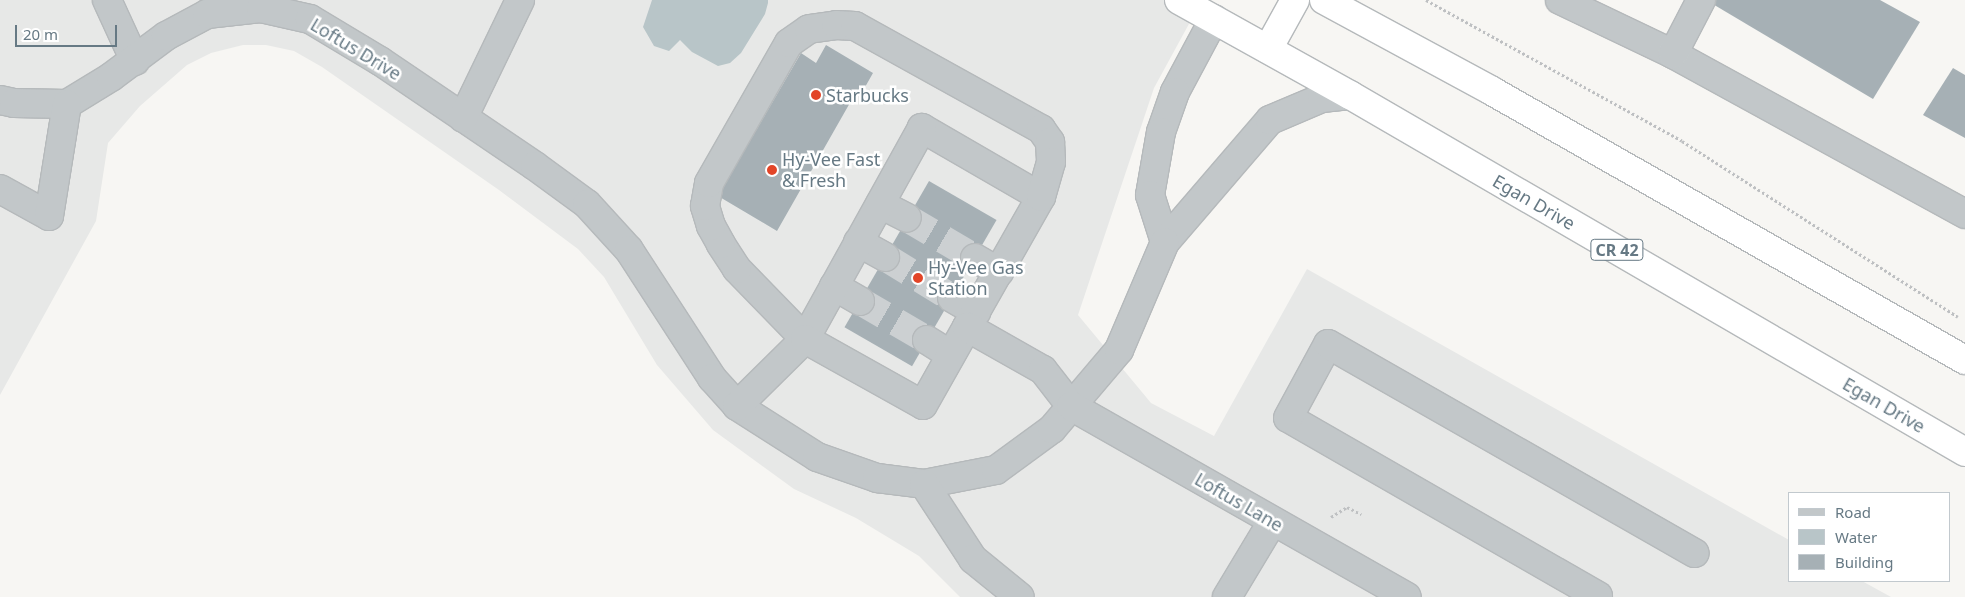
<!DOCTYPE html>
<style>
body{margin:0}
#map{position:relative;width:1965px;height:597px;overflow:hidden;background:#f7f6f3;font-family:"Noto Sans",sans-serif}
div>[style]{position:absolute}
.built>*{inset:0;background:#e7e8e7}
.water>*{inset:0;background:#b8c5c8}
.building>*{inset:0;background:#a6b0b5;transform-origin:0 0}
.minor-tunnel>*{height:28px;margin-top:-14px;transform-origin:0;background:repeating-linear-gradient(90deg,#ccd0d2 0 28px,transparent 0 42px)}
.path>*{height:3px;margin-top:-1.5px;transform-origin:0;background:repeating-linear-gradient(90deg,#bec0c2 0 2.5px,transparent 0 5px)}
.roads{filter:drop-shadow(1px 0 #b5b9bb) drop-shadow(-1px 0 #b5b9bb) drop-shadow(0 1px #b5b9bb) drop-shadow(0 -1px #b5b9bb)}
.minor>*{height:28px;margin:-14px;padding:0 14px;transform-origin:14px;border-radius:14px;background:#c2c7c9}
.highway>*{height:28px;margin:-14px;padding:0 14px;transform-origin:14px;border-radius:14px;background:#fff}
.dots>*{width:14px;height:14px;translate:-50% -50%;box-sizing:border-box;border:2px solid #fff;border-radius:50%}
span{translate:-50% -50%;white-space:nowrap;text-align:center;line-height:1.15;-webkit-text-stroke:5px #fff;paint-order:stroke}
.shield-label span{padding:1px 4px;background:#fff;border:1px solid;border-radius:4px;-webkit-text-stroke-width:0}
.shield-label{font-size:16px;color:#667984;font-weight:700}
.street-label{font-size:18px;color:#667984}
.poi-label{font-size:18px;color:#667984}
.left{translate:0 -50%;text-align:left}
.legend{position:absolute;left:1788px;top:492px;width:162px;height:90px;box-sizing:border-box;background:#fff;border:1px solid #c2c9ce;margin:0;padding:6px 9px;list-style:none;font-size:15px;color:#667984}
.legend li{display:flex;align-items:center;gap:10px;height:25px}
.legend b{width:25px;border:1px solid #c2c9ce}
.scale{position:absolute;left:15px;top:25px;width:102px;height:22px;box-sizing:border-box;border:2px solid #667984;border-top:0;padding-left:6px;font-size:15px;line-height:18px;white-space:nowrap;color:#667984;-webkit-text-stroke:4px #fff;paint-order:stroke}
</style>
<div id="map">
<div class="built">
<i style="clip-path:polygon(0 0,1202px 0,1154px 88px,1078px 315px,1151px 403px,1214px 436px,1307px 269px,1789px 540px,1789px 581px,1862px 581px,1891px 597px,960px 597px,919px 556px,856px 518px,794px 489px,713px 430px,657px 365px,604px 277px,578px 249px,499px 190px,322px 67px,294px 51px,266px 45px,243px 45px,211px 53px,187px 65px,140px 106px,108px 143px,96px 221px,0 395px)"></i>
</div>
<div class="water">
<i style="clip-path:polygon(652px 0,768px 0,768px 3px,765px 14px,741px 53px,730px 63px,718px 66px,692px 52px,680px 40px,669px 51px,654px 46px,643px 27px)"></i>
</div>
<div class="building">
<i style="clip-path:polygon(1714px 0,1880px 0,1920px 22px,1873px 99px,1711px 3px)"></i>
<i style="clip-path:polygon(826px 45px,873px 73px,860px 96px,855px 94px,777px 231px,718px 196px,801px 53px,816px 63px)"></i>
<i style="clip-path:polygon(1953px 68px,1965px 75px,1965px 138px,1923px 115px)"></i>
<i style="left:929px;top:181px;width:78px;height:169px;rotate:30deg"></i>
</div>
<div class="minor-tunnel">
<i style="left:907px;top:218px;width:79px;rotate:30.5deg"></i>
<i style="left:885px;top:257px;width:79px;rotate:31.5deg"></i>
<i style="left:860px;top:301px;width:78px;rotate:30.2deg"></i>
</div>
<div class="path">
<i style="left:1426px;top:0;width:292px;rotate:28.8deg"></i>
<i style="left:1682px;top:141px;width:327px;rotate:32.5deg"></i>
<i style="left:1331px;top:517px;width:19px;rotate:-32deg"></i>
<i style="left:1347px;top:507px;width:16px;rotate:27deg"></i>
</div>
<div class="roads">
<div class="minor">
<i style="left:107px;top:0;width:67px;rotate:65.3deg"></i>
<i style="left:1560px;top:0;width:125px;rotate:25.5deg"></i>
<i style="left:1673px;top:54px;width:333px;rotate:28.7deg"></i>
<i style="left:1214px;top:19px;width:83px;rotate:118.1deg"></i>
<i style="left:1175px;top:92px;width:42px;rotate:109.3deg"></i>
<i style="left:1161px;top:132px;width:64px;rotate:99.9deg"></i>
<i style="left:1150px;top:195px;width:49px;rotate:72.3deg"></i>
<i style="left:1165px;top:242px;width:161px;rotate:-49.3deg"></i>
<i style="left:1270px;top:120px;width:56px;rotate:-22.9deg"></i>
<i style="left:1322px;top:98px;width:28px;rotate:-6deg"></i>
<i style="left:1673px;top:54px;width:61px;rotate:-62.6deg"></i>
<i style="left:0;top:100px;width:14px;rotate:12deg"></i>
<i style="left:14px;top:103px;width:53px;rotate:1.1deg"></i>
<i style="left:67px;top:104px;width:52px;rotate:-31.5deg"></i>
<i style="left:111px;top:77px;width:69px;rotate:-36.7deg"></i>
<i style="left:166px;top:36px;width:47px;rotate:-28.2deg"></i>
<i style="left:207px;top:14px;width:54px;rotate:-6.3deg"></i>
<i style="left:261px;top:8px;width:50px;rotate:12.7deg"></i>
<i style="left:310px;top:19px;width:82px;rotate:31deg"></i>
<i style="left:380px;top:61px;width:187px;rotate:34.1deg"></i>
<i style="left:535px;top:166px;width:64px;rotate:36.2deg"></i>
<i style="left:587px;top:204px;width:62px;rotate:47.6deg"></i>
<i style="left:629px;top:250px;width:153px;rotate:57deg"></i>
<i style="left:712px;top:378px;width:38px;rotate:48deg"></i>
<i style="left:737px;top:406px;width:95px;rotate:32.5deg"></i>
<i style="left:817px;top:457px;width:64px;rotate:19.3deg"></i>
<i style="left:877px;top:478px;width:47px;rotate:7.3deg"></i>
<i style="left:924px;top:484px;width:73px;rotate:-11deg"></i>
<i style="left:996px;top:470px;width:69px;rotate:-36.2deg"></i>
<i style="left:1052px;top:429px;width:104px;rotate:-49.7deg"></i>
<i style="left:1119px;top:350px;width:117px;rotate:-66.9deg"></i>
<i style="left:463px;top:118px;width:131px;rotate:-64.2deg"></i>
<i style="left:0;top:189px;width:56px;rotate:28.9deg"></i>
<i style="left:49px;top:216px;width:113px;rotate:-80.9deg"></i>
<i style="left:880px;top:204px;width:30px;rotate:27deg"></i>
<i style="left:858px;top:242px;width:31px;rotate:29deg"></i>
<i style="left:975px;top:258px;width:28px;rotate:30deg"></i>
<i style="left:834px;top:286px;width:30px;rotate:30deg"></i>
<i style="left:952px;top:298px;width:28px;rotate:30deg"></i>
<i style="left:967px;top:327px;width:150px;rotate:-60.4deg"></i>
<i style="left:1041px;top:197px;width:138px;rotate:-149.9deg"></i>
<i style="left:922px;top:128px;width:241px;rotate:119deg"></i>
<i style="left:805px;top:339px;width:98px;rotate:-134.2deg"></i>
<i style="left:737px;top:269px;width:30px;rotate:-123deg"></i>
<i style="left:721px;top:244px;width:21px;rotate:-119deg"></i>
<i style="left:711px;top:226px;width:21px;rotate:-107deg"></i>
<i style="left:705px;top:206px;width:23px;rotate:-80deg"></i>
<i style="left:709px;top:183px;width:161px;rotate:-60.3deg"></i>
<i style="left:789px;top:43px;width:24px;rotate:-35deg"></i>
<i style="left:809px;top:29px;width:27px;rotate:-8deg"></i>
<i style="left:836px;top:25px;width:19px;rotate:3deg"></i>
<i style="left:855px;top:26px;width:213px;rotate:29deg"></i>
<i style="left:1041px;top:129px;width:16px;rotate:55deg"></i>
<i style="left:1050px;top:142px;width:20px;rotate:87deg"></i>
<i style="left:1051px;top:162px;width:36px;rotate:106deg"></i>
<i style="left:927px;top:340px;width:28px;rotate:32deg"></i>
<i style="left:737px;top:406px;width:95px;rotate:-44.6deg"></i>
<i style="left:805px;top:339px;width:135px;rotate:29.2deg"></i>
<i style="left:923px;top:405px;width:90px;rotate:-60.6deg"></i>
<i style="left:967px;top:327px;width:87px;rotate:29.5deg"></i>
<i style="left:1043px;top:370px;width:46px;rotate:52.1deg"></i>
<i style="left:1071px;top:406px;width:386px;rotate:29.6deg"></i>
<i style="left:924px;top:484px;width:90px;rotate:56.8deg"></i>
<i style="left:973px;top:559px;width:60px;rotate:39deg"></i>
<i style="left:1598px;top:596px;width:357px;rotate:-150.1deg"></i>
<i style="left:1288px;top:418px;width:84px;rotate:-61.6deg"></i>
<i style="left:1328px;top:344px;width:422px;rotate:29.7deg"></i>
<i style="left:1227px;top:597px;width:87px;rotate:-59deg"></i>
</div>
<div class="highway">
<i style="left:1179px;top:0;width:196px;rotate:29.1deg"></i>
<i style="left:1350px;top:95px;width:711px;rotate:30.13deg"></i>
<i style="left:1324px;top:0;width:191px;rotate:28.4deg"></i>
<i style="left:1492px;top:91px;width:544px;rotate:29.63deg"></i>
<i style="left:1268px;top:49px;width:56px;rotate:-61.1deg"></i>
</div>
</div>
<div class="dots">
<i style="left:816px;top:95px;background:#e24528"></i>
<i style="left:772px;top:170px;background:#e24528"></i>
<i style="left:918px;top:278px;background:#e24528"></i>
</div>
<div class="shield-label">
<span style="left:1617px;top:250px">CR 42</span>
</div>
<div class="street-label">
<span style="left:356px;top:49px;rotate:31deg">Loftus Drive</span>
<span style="left:1534px;top:202px;rotate:30deg">Egan Drive</span>
<span style="left:1884px;top:405px;rotate:30deg">Egan Drive</span>
<span style="left:1239px;top:502px;rotate:30deg">Loftus Lane</span>
</div>
<div class="poi-label">
<span class="left" style="left:826px;top:95px">Starbucks</span>
<span class="left" style="left:782px;top:170px">Hy-Vee Fast<br>&amp; Fresh</span>
<span class="left" style="left:928px;top:278px">Hy-Vee Gas<br>Station</span>
</div>
<ul class="legend">
<li><b style="height:6px;background:#c2c7c9"></b>Road</li>
<li><b style="height:14px;background:#b8c5c8"></b>Water</li>
<li><b style="height:14px;background:#a6b0b5"></b>Building</li>
</ul>
<div class="scale">20 m</div>
</div>
